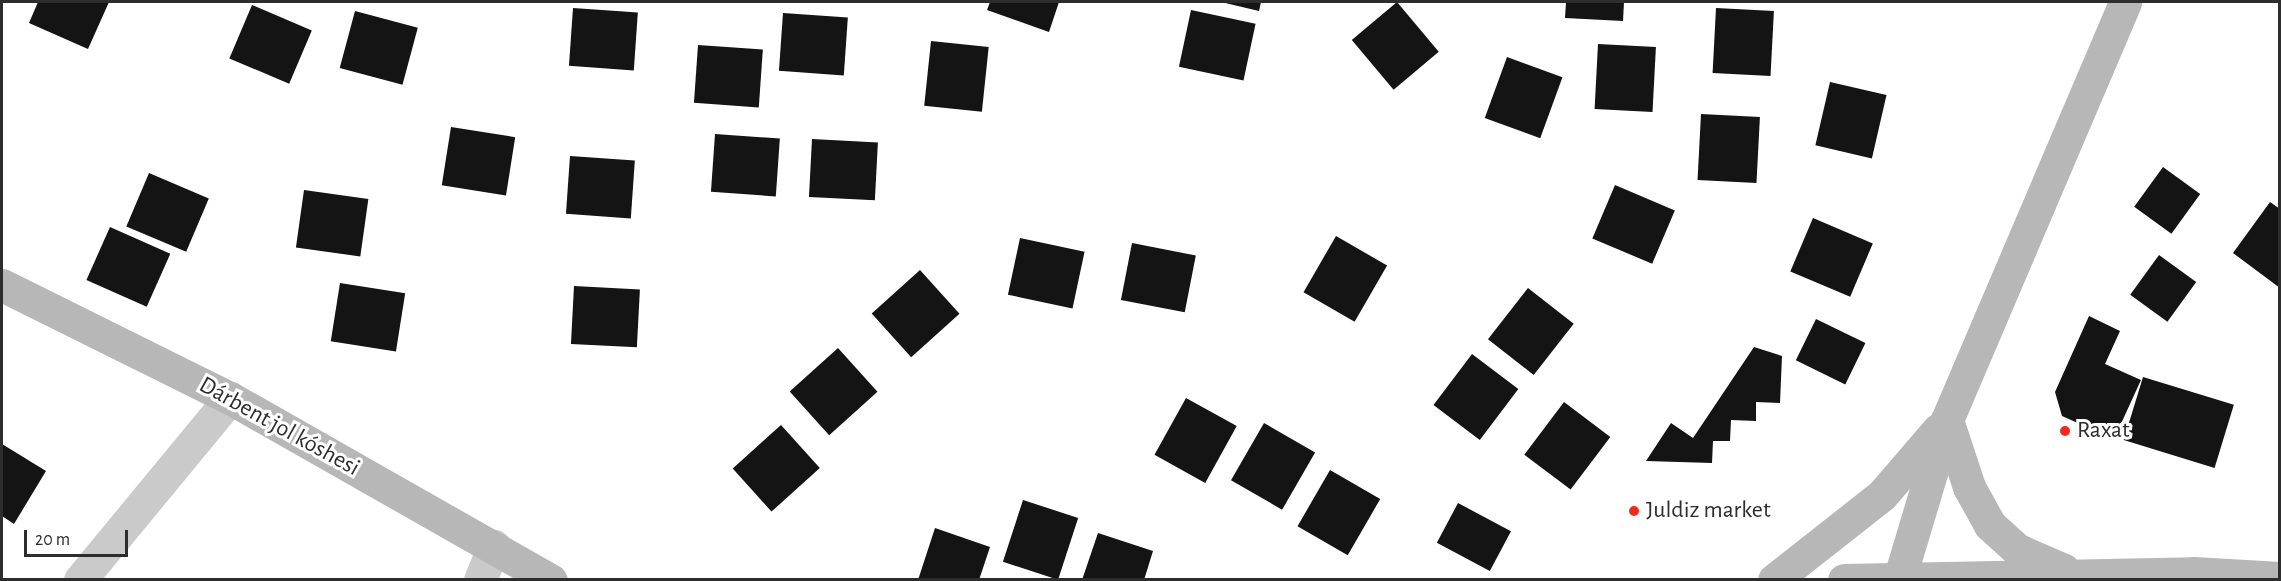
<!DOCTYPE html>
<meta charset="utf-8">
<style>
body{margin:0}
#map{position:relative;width:2281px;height:581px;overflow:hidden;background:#fff;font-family:"Alegreya Sans",sans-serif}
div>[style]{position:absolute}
.building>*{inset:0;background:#141414;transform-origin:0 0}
.street>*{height:33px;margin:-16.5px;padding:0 16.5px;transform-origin:16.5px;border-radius:16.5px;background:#cacaca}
.secondary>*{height:33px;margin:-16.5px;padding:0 16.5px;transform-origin:16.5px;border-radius:16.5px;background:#b7b7b7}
.dots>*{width:16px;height:16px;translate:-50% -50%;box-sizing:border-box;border:3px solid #fff;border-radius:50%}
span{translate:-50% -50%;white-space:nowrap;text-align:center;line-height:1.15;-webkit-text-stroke:6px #fff;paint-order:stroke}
.street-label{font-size:24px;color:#2d2d2d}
.poi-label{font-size:24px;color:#2d2d2d}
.left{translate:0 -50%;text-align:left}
.frame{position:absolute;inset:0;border:3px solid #2d2d2d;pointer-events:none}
.scale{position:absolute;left:24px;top:530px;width:104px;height:27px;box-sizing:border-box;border:3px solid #2d2d2d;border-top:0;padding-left:8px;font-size:18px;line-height:21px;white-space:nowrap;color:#2d2d2d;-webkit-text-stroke:4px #fff;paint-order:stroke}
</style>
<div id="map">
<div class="building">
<i style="clip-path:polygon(38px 2px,109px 2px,88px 49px,29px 23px)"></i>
<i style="clip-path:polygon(990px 2px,1059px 2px,1049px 32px,987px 10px)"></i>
<i style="clip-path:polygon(1221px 2px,1261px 2px,1259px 11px)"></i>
<i style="left:1397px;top:2px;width:65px;height:59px;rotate:50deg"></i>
<i style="clip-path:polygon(1566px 2px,1624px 2px,1623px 21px,1565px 18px)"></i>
<i style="left:252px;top:5px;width:65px;height:58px;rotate:23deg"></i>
<i style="left:573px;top:8px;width:65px;height:58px;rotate:4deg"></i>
<i style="left:1716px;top:8px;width:58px;height:65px;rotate:3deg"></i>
<i style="left:1191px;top:10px;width:66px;height:58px;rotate:12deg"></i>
<i style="left:355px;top:11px;width:65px;height:59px;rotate:15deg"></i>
<i style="left:783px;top:13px;width:65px;height:58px;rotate:4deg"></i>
<i style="left:931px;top:41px;width:58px;height:65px;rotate:6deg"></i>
<i style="left:1598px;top:44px;width:58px;height:65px;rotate:3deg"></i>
<i style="left:698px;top:45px;width:65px;height:58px;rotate:4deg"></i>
<i style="left:1507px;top:57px;width:59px;height:65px;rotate:20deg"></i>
<i style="left:1830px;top:82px;width:58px;height:65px;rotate:13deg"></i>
<i style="left:1701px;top:114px;width:59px;height:66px;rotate:3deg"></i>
<i style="left:451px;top:127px;width:65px;height:59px;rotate:9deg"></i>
<i style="left:715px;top:134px;width:65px;height:58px;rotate:4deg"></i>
<i style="left:812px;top:139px;width:66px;height:58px;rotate:3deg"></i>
<i style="left:570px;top:156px;width:65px;height:58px;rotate:4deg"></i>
<i style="left:2163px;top:167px;width:46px;height:49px;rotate:36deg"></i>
<i style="left:149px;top:173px;width:65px;height:58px;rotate:23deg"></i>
<i style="left:1615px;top:185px;width:65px;height:58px;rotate:23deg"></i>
<i style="left:304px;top:190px;width:65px;height:58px;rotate:8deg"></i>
<i style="clip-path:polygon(2270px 202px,2280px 209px,2280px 288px,2233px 253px)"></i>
<i style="left:1813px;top:218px;width:65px;height:58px;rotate:23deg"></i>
<i style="left:110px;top:227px;width:66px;height:58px;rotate:24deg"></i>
<i style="left:1336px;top:236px;width:59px;height:65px;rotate:30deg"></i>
<i style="left:1020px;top:238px;width:66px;height:58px;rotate:12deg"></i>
<i style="left:1132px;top:243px;width:65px;height:58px;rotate:11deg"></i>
<i style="left:2159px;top:255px;width:46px;height:49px;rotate:36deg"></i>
<i style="left:920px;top:270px;width:59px;height:65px;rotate:48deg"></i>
<i style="left:340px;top:283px;width:66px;height:59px;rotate:9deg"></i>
<i style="left:574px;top:286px;width:66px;height:58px;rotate:3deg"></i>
<i style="left:1528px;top:288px;width:58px;height:65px;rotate:38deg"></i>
<i style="clip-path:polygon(2089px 316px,2120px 331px,2105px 364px,2141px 380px,2114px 439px,2062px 416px,2055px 392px)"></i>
<i style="left:1816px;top:319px;width:55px;height:46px;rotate:26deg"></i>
<i style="clip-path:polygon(1754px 347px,1782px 356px,1780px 403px,1756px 402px,1756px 421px,1731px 420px,1730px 441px,1713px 441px,1712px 463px,1646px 461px,1671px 423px,1693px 438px)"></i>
<i style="left:838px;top:348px;width:59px;height:65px;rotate:48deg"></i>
<i style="left:1472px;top:354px;width:58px;height:64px;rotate:37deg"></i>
<i style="left:2143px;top:377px;width:95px;height:66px;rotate:17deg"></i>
<i style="left:1186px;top:398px;width:58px;height:65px;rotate:29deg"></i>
<i style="left:1564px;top:402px;width:58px;height:66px;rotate:37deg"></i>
<i style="left:1264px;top:423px;width:59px;height:66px;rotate:30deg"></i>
<i style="left:781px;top:425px;width:58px;height:65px;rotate:48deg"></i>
<i style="clip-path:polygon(2px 444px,46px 471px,14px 524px,2px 516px)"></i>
<i style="left:1330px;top:470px;width:58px;height:65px;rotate:30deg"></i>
<i style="left:1023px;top:500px;width:58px;height:65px;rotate:18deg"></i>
<i style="left:1458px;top:503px;width:60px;height:45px;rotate:28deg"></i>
<i style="clip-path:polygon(935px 528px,990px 547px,979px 580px,918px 580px)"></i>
<i style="clip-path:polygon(1098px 533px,1153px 551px,1144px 580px,1082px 580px)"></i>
</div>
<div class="street">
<i style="left:80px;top:580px;width:236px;rotate:-50.5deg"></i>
<i style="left:480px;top:580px;width:37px;rotate:-68deg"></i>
</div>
<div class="secondary">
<i style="left:2px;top:285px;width:254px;rotate:26.4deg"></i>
<i style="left:230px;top:398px;width:369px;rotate:29.6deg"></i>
<i style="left:1947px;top:420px;width:71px;rotate:71.8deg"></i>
<i style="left:1969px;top:487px;width:43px;rotate:61.1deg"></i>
<i style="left:1990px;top:525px;width:38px;rotate:42deg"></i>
<i style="left:2018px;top:550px;width:50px;rotate:23.5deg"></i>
<i style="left:1774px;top:580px;width:137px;rotate:-38.2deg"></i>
<i style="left:1882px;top:495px;width:86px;rotate:-49.3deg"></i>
<i style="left:1844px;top:580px;width:350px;rotate:-1.1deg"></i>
<i style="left:2194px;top:573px;width:86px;rotate:3.3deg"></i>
<i style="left:1899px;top:580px;width:167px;rotate:-73.3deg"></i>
<i style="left:1947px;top:420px;width:454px;rotate:-66.9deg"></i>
</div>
<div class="dots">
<i style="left:2065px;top:431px;background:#f4291e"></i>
<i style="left:1634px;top:511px;background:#f4291e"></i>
</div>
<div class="street-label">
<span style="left:279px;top:427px;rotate:29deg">Dárbent jol kóshesi</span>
</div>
<div class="poi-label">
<span class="left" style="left:2077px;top:431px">Raxat</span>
<span class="left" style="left:1646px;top:511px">Juldiz market</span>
</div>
<div class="frame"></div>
<div class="scale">20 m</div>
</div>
